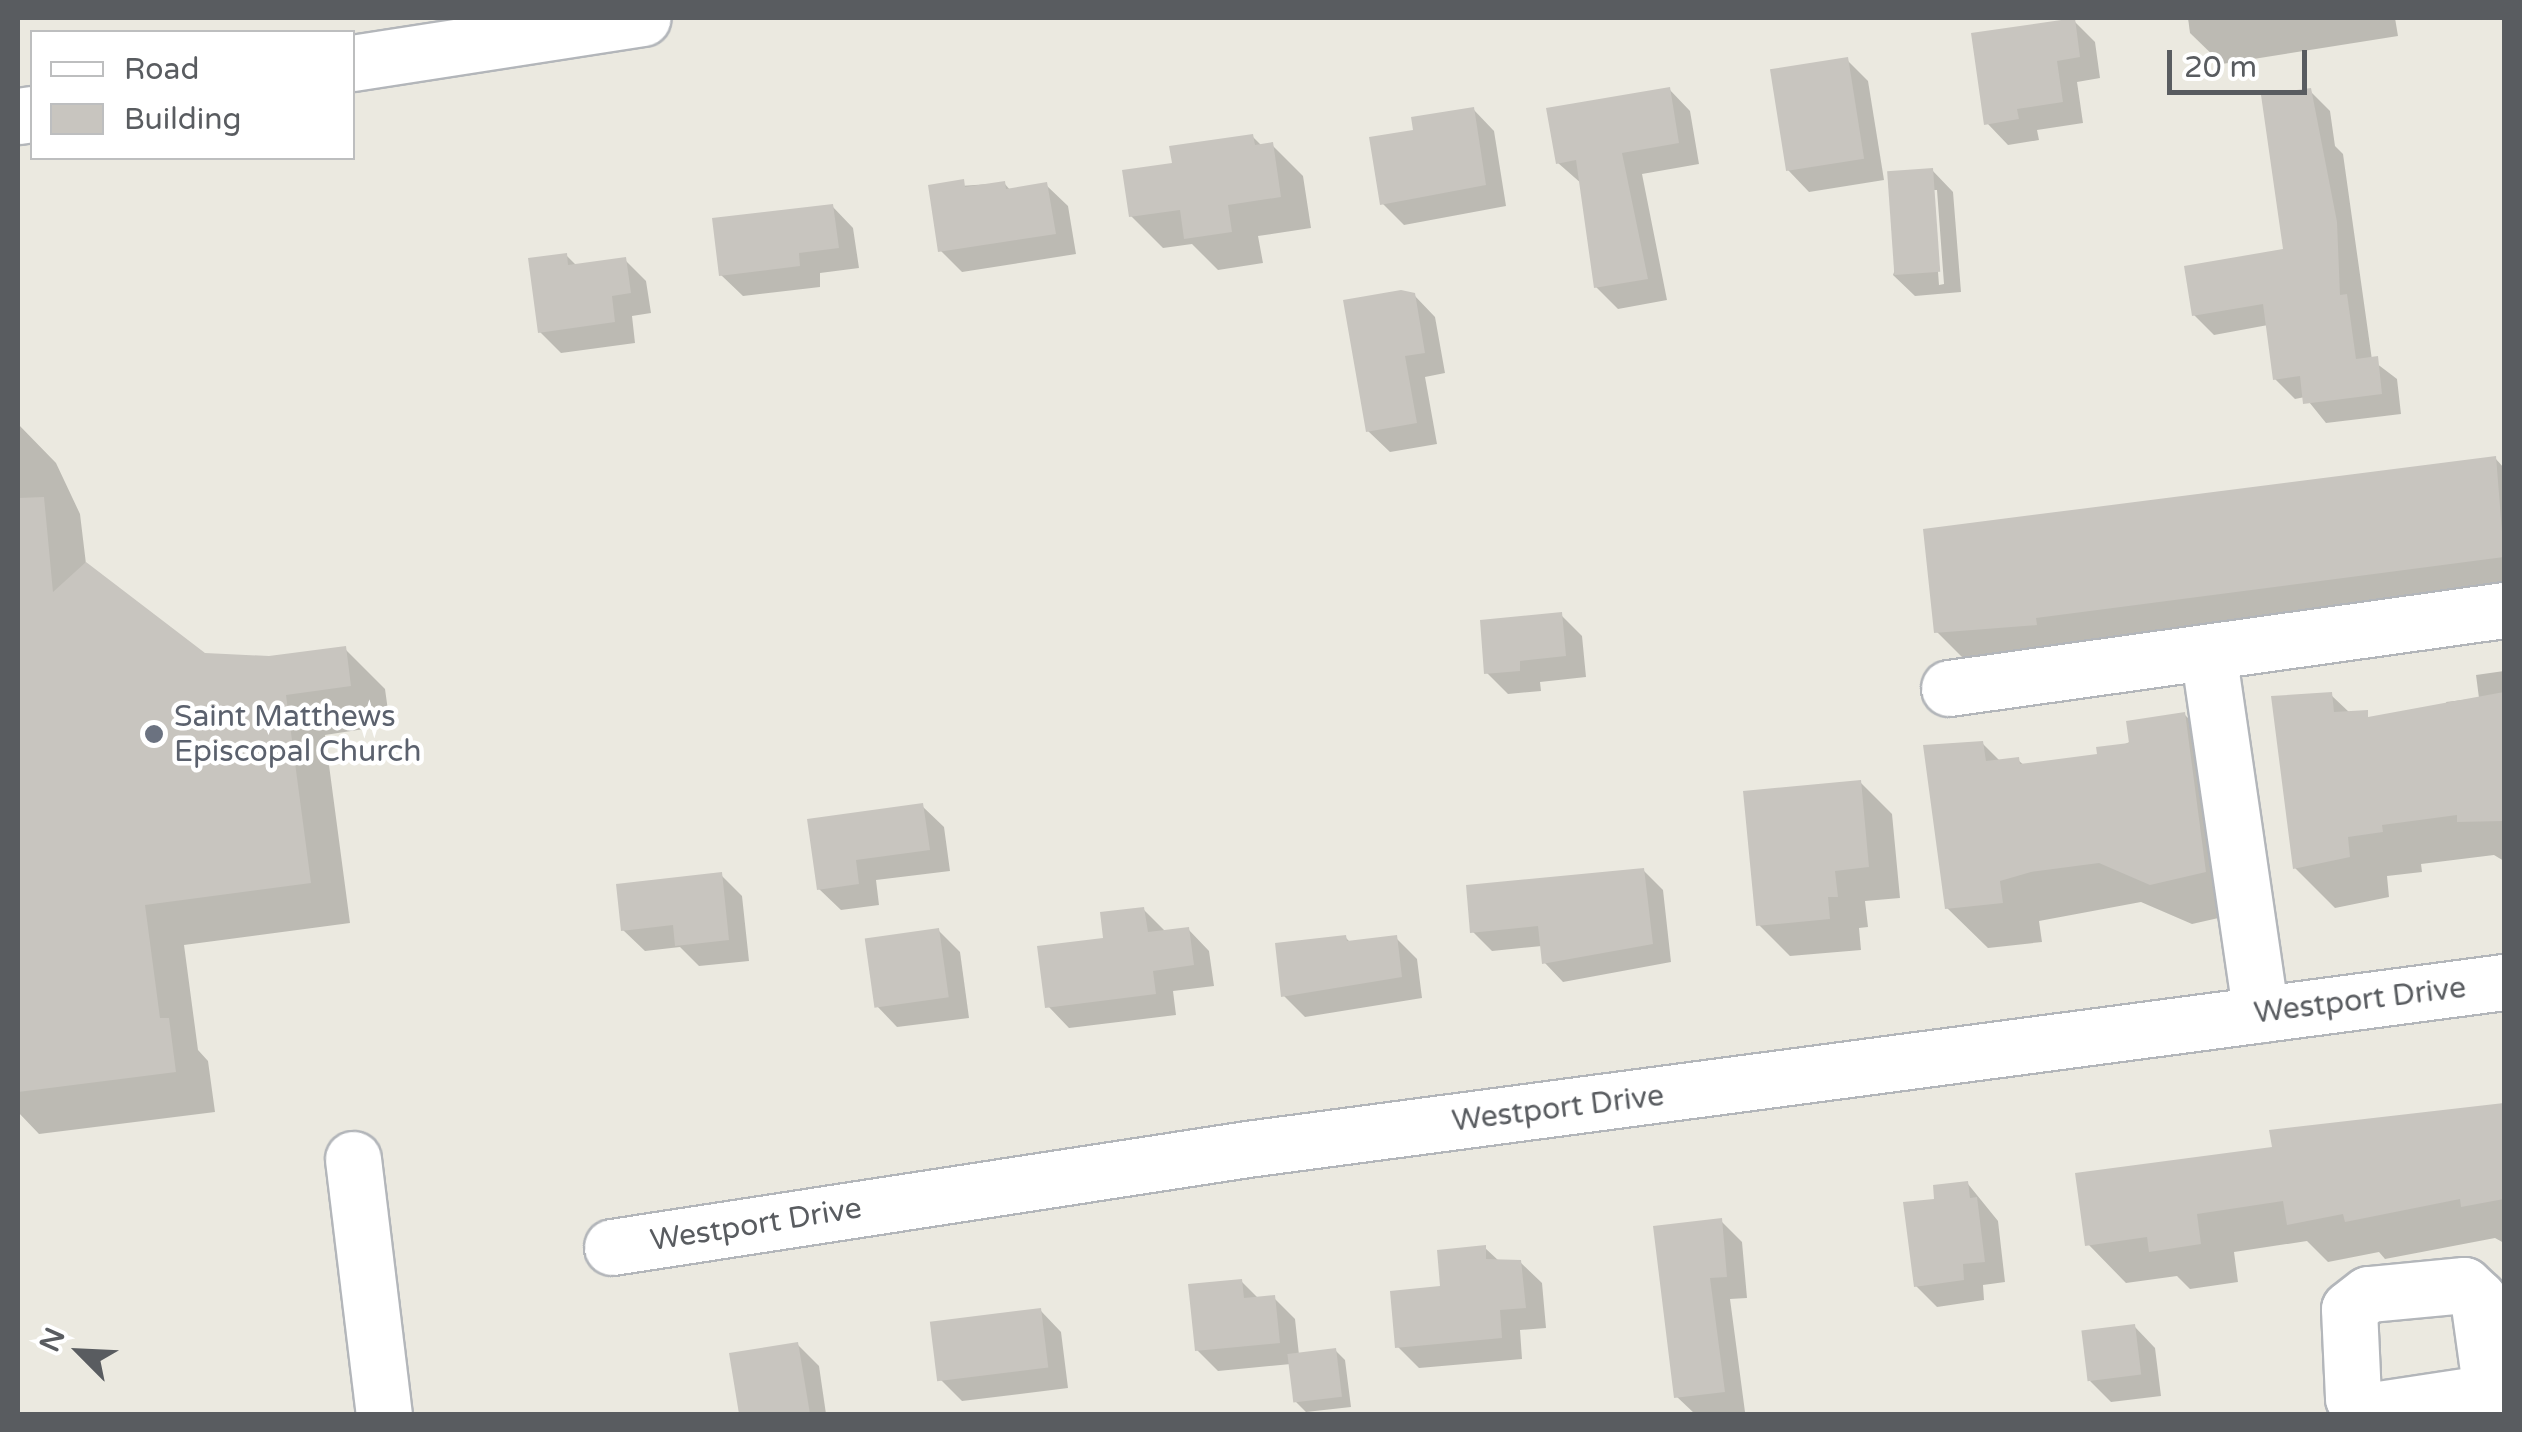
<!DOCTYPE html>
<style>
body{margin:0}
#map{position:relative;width:2522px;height:1432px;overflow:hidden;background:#ebe9e0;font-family:"Varela Round",sans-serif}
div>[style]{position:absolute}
.shadow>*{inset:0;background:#0003}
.building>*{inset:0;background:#c8c5bf;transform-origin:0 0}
.roads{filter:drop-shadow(2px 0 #b3b6ba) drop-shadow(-2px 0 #b3b6ba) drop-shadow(0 2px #b3b6ba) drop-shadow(0 -2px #b3b6ba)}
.minor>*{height:55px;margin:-27.5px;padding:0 27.5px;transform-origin:27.5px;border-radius:27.5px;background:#fff}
.dots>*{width:28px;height:28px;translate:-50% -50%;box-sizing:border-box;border:5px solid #fff;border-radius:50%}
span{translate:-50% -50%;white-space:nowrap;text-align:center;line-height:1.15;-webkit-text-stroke:9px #fff;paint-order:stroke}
.worship-label{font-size:30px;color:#5b616d}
.left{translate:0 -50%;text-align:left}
.street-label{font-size:30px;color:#595c60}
.frame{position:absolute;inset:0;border:20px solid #595c60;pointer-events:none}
.legend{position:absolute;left:30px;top:30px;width:325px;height:130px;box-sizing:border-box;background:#fff;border:2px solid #bdbebf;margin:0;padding:12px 18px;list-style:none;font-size:30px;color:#595c60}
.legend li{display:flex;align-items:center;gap:20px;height:50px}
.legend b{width:50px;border:2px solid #bdbebf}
.north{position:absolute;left:30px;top:1302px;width:100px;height:100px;-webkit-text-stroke:8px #fff;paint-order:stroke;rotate:294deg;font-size:28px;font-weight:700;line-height:40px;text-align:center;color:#595c60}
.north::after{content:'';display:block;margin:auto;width:35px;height:45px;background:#595c60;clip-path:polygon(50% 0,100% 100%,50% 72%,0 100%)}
.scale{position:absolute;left:2167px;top:50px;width:140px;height:45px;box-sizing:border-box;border:5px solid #595c60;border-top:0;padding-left:12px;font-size:30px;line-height:35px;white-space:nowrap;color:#595c60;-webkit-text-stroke:8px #fff;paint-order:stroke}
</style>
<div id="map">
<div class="shadow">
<i style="clip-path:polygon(2188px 18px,2395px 18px,2398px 36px,2222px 64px,2190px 33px)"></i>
<i style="clip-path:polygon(2074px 21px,2095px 42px,2100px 78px,2077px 82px,2083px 123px,2037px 130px,2039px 140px,2008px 145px,1987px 123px)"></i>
<i style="clip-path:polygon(1847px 60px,1868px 81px,1884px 180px,1809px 192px,1788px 170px)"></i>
<i style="clip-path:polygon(1669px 89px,1690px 111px,1699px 164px,1642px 174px,1667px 300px,1618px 309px,1596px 287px,1582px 184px,1558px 163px)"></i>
<i style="clip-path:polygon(2310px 91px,2330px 111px,2335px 146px,2343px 154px,2372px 360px,2397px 379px,2401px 414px,2326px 423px,2305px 397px,2295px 399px,2275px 379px,2268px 325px,2214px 335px,2194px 315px,2286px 251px)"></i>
<i style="clip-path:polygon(1473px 109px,1494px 131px,1506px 206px,1404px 225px,1382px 203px,1416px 132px)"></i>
<i style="clip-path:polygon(1252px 136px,1262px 146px,1272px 145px,1303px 176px,1311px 228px,1258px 236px,1263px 263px,1218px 270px,1192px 244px,1163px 248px,1131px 216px,1175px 165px)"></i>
<i style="clip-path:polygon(evenodd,1932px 170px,1953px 192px,1961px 292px,1915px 296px,1893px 275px,1932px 170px,1932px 190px,1937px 190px,1944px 284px,1939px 285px,1932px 190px)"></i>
<i style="clip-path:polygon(1004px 183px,1011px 191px,1046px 185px,1068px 206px,1076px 254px,962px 272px,941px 251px,931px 188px)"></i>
<i style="clip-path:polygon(832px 206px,853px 228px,859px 268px,820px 273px,820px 287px,743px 296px,721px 275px)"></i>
<i style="clip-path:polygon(566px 255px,577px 266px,625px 260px,646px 281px,651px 313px,632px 316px,635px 343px,561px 353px,540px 332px)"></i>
<i style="clip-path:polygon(1414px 295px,1435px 317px,1445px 373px,1425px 377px,1437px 444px,1390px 452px,1368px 431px)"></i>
<i style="clip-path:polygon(18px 424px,56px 463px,80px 514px,86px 564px,204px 655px,270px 659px,345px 649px,385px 689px,390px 725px,325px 735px,350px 923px,184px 945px,198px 1050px,208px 1061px,215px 1112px,39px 1134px,18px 1112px)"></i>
<i style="clip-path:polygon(2495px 458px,2504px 468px,2504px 598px,1973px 668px,1937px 632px)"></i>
<i style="clip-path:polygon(1561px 615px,1582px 636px,1586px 677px,1540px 682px,1541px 691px,1508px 694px,1487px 673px)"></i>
<i style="clip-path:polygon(2504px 671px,2504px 861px,2494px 855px,2421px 864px,2422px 872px,2387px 876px,2389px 897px,2335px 908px,2295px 868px,2331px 695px,2350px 713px,2374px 719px,2448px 709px,2446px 702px,2479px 698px,2476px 675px)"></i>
<i style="clip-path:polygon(2184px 714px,2225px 755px,2245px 912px,2192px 924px,2141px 902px,2039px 921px,2042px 942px,1988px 948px,1947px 908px,1982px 743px,2001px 762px,2018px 760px,2025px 766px,2100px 757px)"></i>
<i style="clip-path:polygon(1860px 782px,1892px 814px,1900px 898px,1865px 901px,1868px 927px,1859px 928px,1861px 950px,1790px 956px,1759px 925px)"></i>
<i style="clip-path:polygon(922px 806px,944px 827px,950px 871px,876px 880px,879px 905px,841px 910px,819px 889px)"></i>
<i style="clip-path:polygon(1643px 870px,1663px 890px,1671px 962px,1563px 982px,1544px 962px,1542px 946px,1492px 951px,1473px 932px)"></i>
<i style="clip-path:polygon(721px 875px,742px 896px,749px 961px,699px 966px,680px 947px,645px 951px,623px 930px)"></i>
<i style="clip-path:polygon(1144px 910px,1166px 932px,1188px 929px,1209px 951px,1214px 986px,1173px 991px,1176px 1015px,1069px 1028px,1048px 1006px,1105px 940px)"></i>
<i style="clip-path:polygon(939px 931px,960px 952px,969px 1018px,897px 1027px,876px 1005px)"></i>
<i style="clip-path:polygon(1345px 937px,1351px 943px,1396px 938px,1417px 959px,1422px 998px,1305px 1017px,1284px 996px)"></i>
<i style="clip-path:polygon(2504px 1105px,2504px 1243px,2495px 1238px,2385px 1259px,2379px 1252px,2328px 1262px,2307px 1241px,2234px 1252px,2238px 1282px,2190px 1289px,2177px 1276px,2126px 1283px,2088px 1244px,2275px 1149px,2272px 1132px)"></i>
<i style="clip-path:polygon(1968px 1184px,1998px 1221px,2005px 1282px,1983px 1285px,1984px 1300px,1937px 1307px,1916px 1286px,1937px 1201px)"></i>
<i style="clip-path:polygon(1721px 1221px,1742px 1242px,1747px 1298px,1730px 1299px,1745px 1412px,1695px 1414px,1676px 1396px)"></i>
<i style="clip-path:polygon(1485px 1248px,1499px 1261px,1520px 1262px,1542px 1283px,1546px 1328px,1520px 1330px,1522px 1359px,1419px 1368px,1398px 1347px)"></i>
<i style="clip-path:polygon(1241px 1281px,1259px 1299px,1274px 1298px,1295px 1319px,1299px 1355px,1335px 1350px,1345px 1360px,1351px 1407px,1306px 1412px,1296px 1402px,1291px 1364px,1218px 1371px,1197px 1350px)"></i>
<i style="clip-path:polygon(1040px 1310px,1061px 1332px,1068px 1388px,962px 1401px,940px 1379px)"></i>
<i style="clip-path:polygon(2134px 1326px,2155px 1348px,2161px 1396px,2111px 1402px,2090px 1381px)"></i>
<i style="clip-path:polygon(798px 1345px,819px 1366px,826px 1414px,741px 1414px,732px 1355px)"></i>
</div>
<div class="building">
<i style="clip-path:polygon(2075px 18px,2080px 57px,2057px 61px,2063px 102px,2017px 109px,2019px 119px,1984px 125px,1971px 33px)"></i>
<i style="left:1848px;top:57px;width:103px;height:79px;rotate:81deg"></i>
<i style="clip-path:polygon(1670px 87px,1679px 143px,1622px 153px,1648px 279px,1594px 288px,1576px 160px,1556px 164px,1546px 108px)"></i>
<i style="clip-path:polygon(2311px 88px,2337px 222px,2340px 295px,2347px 294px,2356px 359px,2378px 356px,2382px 394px,2303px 404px,2300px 376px,2273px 380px,2263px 304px,2192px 316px,2184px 266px,2283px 249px,2261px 95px)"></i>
<i style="clip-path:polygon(1474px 107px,1486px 185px,1380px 205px,1369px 137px,1413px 130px,1411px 117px)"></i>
<i style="clip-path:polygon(1253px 134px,1255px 145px,1273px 142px,1281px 197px,1228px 205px,1232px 232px,1184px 239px,1180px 210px,1129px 217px,1122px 170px,1172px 163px,1169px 146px)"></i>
<i style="left:1933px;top:168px;width:104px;height:46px;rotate:86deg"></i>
<i style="clip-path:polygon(964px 179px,965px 187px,1005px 181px,1006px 189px,1047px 182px,1056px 234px,938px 252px,928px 185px)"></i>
<i style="clip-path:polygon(833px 204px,839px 248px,799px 253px,800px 266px,719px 276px,712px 218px)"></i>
<i style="clip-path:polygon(567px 253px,568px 265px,626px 257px,631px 293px,612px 296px,615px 322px,538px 333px,528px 258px)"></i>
<i style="clip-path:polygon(1401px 290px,1415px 293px,1425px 353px,1405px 356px,1417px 423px,1366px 432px,1343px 300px)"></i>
<i style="clip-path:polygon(2496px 456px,2504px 557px,2036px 618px,2037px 625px,1934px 633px,1923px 529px)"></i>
<i style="clip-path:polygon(44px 497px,53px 592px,86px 562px,205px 653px,269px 656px,346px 646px,351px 686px,286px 695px,311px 883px,145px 905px,160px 1018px,169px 1018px,176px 1072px,18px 1092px,18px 498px)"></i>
<i style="clip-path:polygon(1562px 612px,1566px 656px,1520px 661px,1520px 671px,1484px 674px,1480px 620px)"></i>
<i style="clip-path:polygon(2332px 692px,2334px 712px,2368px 710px,2368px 717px,2504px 692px,2504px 821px,2457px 822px,2457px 815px,2382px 825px,2383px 832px,2348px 837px,2350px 857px,2293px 869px,2271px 696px)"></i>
<i style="clip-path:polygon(2185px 712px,2206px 872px,2150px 885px,2099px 863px,2031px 872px,2000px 881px,2003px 903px,1945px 909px,1923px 745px,1983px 741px,1986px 761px,2019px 757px,2020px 764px,2097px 754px,2096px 747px,2129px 743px,2126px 721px)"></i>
<i style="clip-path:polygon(1861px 780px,1869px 867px,1835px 871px,1838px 897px,1828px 897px,1830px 919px,1756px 926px,1743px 791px)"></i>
<i style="clip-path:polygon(923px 803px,930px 850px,856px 860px,859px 884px,817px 890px,807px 819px)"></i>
<i style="clip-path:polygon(1644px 868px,1653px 944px,1542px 964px,1538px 926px,1470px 933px,1466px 885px)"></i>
<i style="clip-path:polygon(722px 872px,729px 940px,675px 946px,673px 925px,621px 931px,616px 884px)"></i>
<i style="clip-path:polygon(1144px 907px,1148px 932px,1189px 927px,1194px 965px,1153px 971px,1156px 994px,1045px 1008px,1037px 946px,1103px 938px,1100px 912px)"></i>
<i style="left:939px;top:928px;width:70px;height:75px;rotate:82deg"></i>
<i style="clip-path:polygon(1346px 935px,1347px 941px,1397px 935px,1402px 977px,1281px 997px,1275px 943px)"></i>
<i style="clip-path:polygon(2504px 1103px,2504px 1199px,2461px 1207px,2460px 1199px,2345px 1222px,2343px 1214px,2287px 1225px,2283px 1201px,2197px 1214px,2201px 1244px,2149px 1252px,2147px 1237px,2085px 1246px,2075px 1173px,2272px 1147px,2269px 1130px)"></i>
<i style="clip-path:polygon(1968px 1181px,1970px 1198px,1977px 1197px,1985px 1262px,1963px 1264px,1964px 1280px,1914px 1287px,1903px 1202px,1934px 1199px,1933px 1185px)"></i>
<i style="clip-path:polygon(1722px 1218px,1727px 1277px,1710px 1278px,1725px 1392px,1674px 1398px,1653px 1226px)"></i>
<i style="clip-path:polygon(1486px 1245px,1486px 1259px,1521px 1260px,1526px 1308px,1500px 1310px,1502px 1338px,1395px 1348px,1390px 1291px,1440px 1286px,1437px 1250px)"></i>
<i style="clip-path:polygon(1242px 1279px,1244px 1298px,1275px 1295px,1280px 1343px,1195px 1351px,1188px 1284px)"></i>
<i style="left:1041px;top:1308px;width:60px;height:112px;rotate:83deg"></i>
<i style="left:2135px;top:1324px;width:51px;height:54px;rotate:83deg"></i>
<i style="clip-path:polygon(798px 1342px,810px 1414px,739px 1414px,729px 1353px)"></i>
<i style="left:1336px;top:1348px;width:49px;height:49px;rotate:83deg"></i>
</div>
<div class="roads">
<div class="minor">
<i style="left:352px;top:63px;width:294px;rotate:-8.8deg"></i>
<i style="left:18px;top:116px;width:14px;rotate:-8deg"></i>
<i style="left:2208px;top:652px;width:366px;rotate:81.7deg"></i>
<i style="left:1949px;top:688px;width:560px;rotate:-8deg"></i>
<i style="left:353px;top:1159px;width:257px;rotate:83.1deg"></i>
<i style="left:612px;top:1247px;width:643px;rotate:-8.77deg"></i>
<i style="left:1247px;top:1149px;width:1268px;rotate:-7.57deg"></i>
<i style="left:2491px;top:1392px;width:95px;rotate:-97.9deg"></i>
<i style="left:2478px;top:1298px;width:19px;rotate:-137deg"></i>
<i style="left:2464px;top:1285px;width:96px;rotate:174.6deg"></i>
<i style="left:2368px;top:1294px;width:24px;rotate:142deg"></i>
<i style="left:2349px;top:1309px;width:89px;rotate:87.4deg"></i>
<i style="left:2353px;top:1398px;width:18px;rotate:45deg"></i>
<i style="left:2366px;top:1411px;width:140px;rotate:-8.7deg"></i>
</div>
</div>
<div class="dots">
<i style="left:154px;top:734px;background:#6b7280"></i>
</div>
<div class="worship-label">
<span class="left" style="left:174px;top:734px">Saint Matthews<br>Episcopal Church</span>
</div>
<div class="street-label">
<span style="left:2360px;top:1001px;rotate:-7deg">Westport Drive</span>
<span style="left:1558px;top:1109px;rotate:-7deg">Westport Drive</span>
<span style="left:756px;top:1225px;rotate:-9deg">Westport Drive</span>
</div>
<div class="frame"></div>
<ul class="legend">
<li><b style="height:12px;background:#fff"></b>Road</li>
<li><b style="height:28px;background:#c8c5bf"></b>Building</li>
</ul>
<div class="north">N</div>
<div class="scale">20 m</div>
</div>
